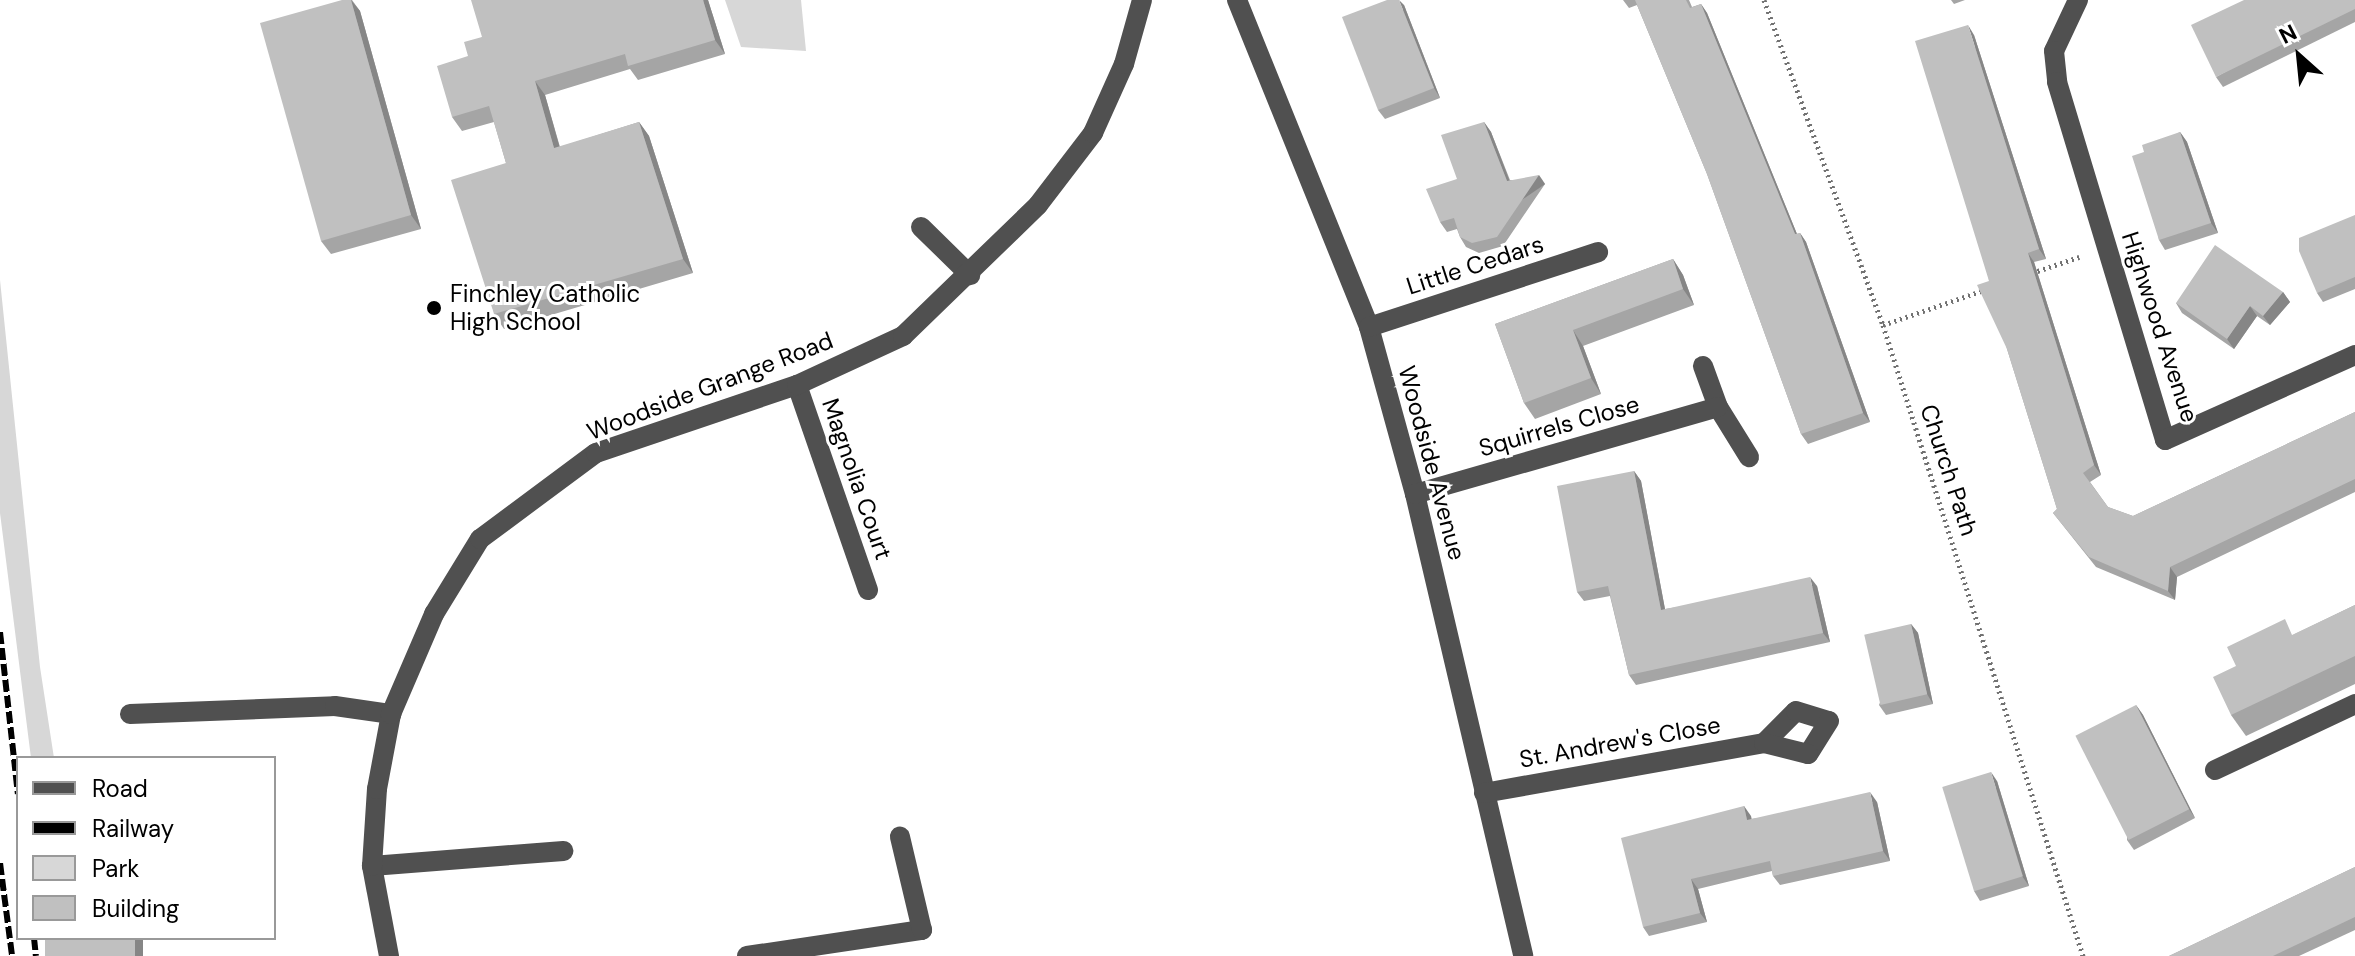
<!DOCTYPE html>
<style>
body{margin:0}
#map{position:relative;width:2355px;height:956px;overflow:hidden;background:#fff;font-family:"DM Sans",sans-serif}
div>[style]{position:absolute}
.green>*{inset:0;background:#d7d7d7}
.path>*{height:5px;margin-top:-2.5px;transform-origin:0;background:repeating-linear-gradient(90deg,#727272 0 2px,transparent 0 6px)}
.minor>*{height:20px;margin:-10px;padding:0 10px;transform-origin:10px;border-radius:10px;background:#505050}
.rail>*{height:6px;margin-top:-3px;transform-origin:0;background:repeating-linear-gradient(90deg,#000 0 12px,transparent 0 16px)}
.wall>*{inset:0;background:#a5a5a5}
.shaded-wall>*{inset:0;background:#868686;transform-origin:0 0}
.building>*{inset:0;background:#c0c0c0;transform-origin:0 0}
.dots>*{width:22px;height:22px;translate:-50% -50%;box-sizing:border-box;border:4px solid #fff;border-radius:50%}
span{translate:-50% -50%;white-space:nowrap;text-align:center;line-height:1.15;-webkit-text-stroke:6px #fff;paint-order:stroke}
.street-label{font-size:24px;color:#000}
.poi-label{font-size:24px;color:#000}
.left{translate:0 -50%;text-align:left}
.legend{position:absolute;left:16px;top:756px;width:260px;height:184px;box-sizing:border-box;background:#fff;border:2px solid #999;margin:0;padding:10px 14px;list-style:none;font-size:24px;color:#000}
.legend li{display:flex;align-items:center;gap:16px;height:40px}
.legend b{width:40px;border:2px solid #999}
.north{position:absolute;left:2259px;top:16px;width:80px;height:80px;-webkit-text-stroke:6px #fff;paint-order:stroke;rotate:333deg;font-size:22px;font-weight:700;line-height:32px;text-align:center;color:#000}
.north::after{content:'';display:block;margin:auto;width:28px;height:36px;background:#000;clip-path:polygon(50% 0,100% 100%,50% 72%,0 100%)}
</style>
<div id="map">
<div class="green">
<i style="clip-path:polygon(725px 0,801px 0,806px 51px,741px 47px)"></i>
<i style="clip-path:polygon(0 280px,40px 667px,54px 758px,31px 758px,0 513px)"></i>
</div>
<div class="path">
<i style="left:1764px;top:0;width:346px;rotate:69.9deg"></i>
<i style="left:1883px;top:325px;width:662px;rotate:72.41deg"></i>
<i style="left:2032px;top:273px;width:50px;rotate:-18.8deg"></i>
<i style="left:1883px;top:325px;width:107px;rotate:-19.1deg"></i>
</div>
<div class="minor">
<i style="left:1237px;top:0;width:353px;rotate:68deg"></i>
<i style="left:1369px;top:327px;width:173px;rotate:74.6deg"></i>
<i style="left:1415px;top:494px;width:474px;rotate:76.8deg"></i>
<i style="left:2078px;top:0;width:56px;rotate:115.2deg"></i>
<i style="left:2054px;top:51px;width:31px;rotate:84deg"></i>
<i style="left:2057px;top:82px;width:374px;rotate:73.2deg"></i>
<i style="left:2165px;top:440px;width:208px;rotate:-24.1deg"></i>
<i style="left:921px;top:227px;width:69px;rotate:44.4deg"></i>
<i style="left:1369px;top:327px;width:241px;rotate:-18.1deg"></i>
<i style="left:1703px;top:366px;width:44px;rotate:69.9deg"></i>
<i style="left:1718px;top:407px;width:59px;rotate:58.2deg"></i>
<i style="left:797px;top:385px;width:217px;rotate:70.9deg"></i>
<i style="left:1415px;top:494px;width:315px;rotate:-16deg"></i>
<i style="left:130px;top:714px;width:205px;rotate:-2.2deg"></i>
<i style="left:335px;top:706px;width:57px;rotate:8.1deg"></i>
<i style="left:2215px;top:770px;width:155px;rotate:-25.2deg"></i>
<i style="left:1484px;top:793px;width:284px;rotate:-10.1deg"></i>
<i style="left:1764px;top:743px;width:45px;rotate:-45deg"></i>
<i style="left:1796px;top:711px;width:34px;rotate:17deg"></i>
<i style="left:1829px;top:721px;width:39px;rotate:122deg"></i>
<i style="left:1808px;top:754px;width:45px;rotate:-166deg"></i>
<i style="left:372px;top:866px;width:192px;rotate:-4.5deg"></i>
<i style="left:389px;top:956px;width:92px;rotate:-100.7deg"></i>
<i style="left:372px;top:866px;width:77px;rotate:-86.3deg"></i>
<i style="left:377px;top:789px;width:76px;rotate:-79.4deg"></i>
<i style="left:391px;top:714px;width:109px;rotate:-66.7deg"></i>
<i style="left:434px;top:614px;width:88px;rotate:-58.5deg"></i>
<i style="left:480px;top:539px;width:144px;rotate:-36.6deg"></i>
<i style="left:596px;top:453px;width:212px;rotate:-18.7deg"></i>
<i style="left:797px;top:385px;width:117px;rotate:-24.8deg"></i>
<i style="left:903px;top:336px;width:188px;rotate:-44.1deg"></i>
<i style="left:1038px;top:205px;width:91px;rotate:-52.6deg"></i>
<i style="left:1093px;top:133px;width:76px;rotate:-65.8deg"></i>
<i style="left:1124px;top:64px;width:66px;rotate:-74.3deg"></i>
<i style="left:747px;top:956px;width:177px;rotate:-8.5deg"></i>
<i style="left:922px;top:930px;width:96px;rotate:-103.3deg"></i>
</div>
<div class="rail">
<i style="left:0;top:632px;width:163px;rotate:83.7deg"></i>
<i style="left:0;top:863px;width:94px;rotate:82.6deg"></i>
<i style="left:34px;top:938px;width:18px;rotate:84deg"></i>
</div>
<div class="wall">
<i style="clip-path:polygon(342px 0,352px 0,360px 11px,421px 229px,331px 254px,321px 241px)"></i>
<i style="clip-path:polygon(708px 0,725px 54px,638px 80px,630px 69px,545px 95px,560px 147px,639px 122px,649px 136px,693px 273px,504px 329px,494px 314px,506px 163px,494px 122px,462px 131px,452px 117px,468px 56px,482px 37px)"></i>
<i style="clip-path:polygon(1623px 0,1689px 0,1692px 7px,1701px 4px,1707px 13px,1797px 234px,1800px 233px,1806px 242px,1870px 422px,1808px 444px,1801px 434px,1707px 174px,1637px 5px,1629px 8px)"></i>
<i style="clip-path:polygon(1951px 0,1965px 0,1954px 4px)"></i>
<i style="clip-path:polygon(2355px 0,2355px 22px,2223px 87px,2216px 77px)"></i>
<i style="clip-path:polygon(1404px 5px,1440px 98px,1385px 119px,1378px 110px)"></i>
<i style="clip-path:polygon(1974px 35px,2046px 259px,2034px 262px,2101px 475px,2090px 482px,2108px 507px,2133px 516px,2355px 412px,2355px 492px,2177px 577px,2175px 600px,2096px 567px,2053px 513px,2057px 509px,2007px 349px,1989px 281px)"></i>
<i style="clip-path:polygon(1484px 122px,1491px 132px,1510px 180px,1545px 184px,1503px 246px,1479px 253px,1466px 247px,1460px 237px,1457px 229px,1447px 232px,1440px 222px,1457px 179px)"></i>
<i style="clip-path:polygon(2180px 132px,2187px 142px,2218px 233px,2165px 250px,2159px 240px,2144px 152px)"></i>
<i style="clip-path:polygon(2355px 215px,2355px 289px,2323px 302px,2317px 293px)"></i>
<i style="clip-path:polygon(1673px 259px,1683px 275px,1694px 305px,1583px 346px,1601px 394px,1535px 419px,1524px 403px,1495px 324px)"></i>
<i style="clip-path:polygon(2283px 292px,2290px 302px,2270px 325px,2257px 316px,2234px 349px,2182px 313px,2176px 303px)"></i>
<i style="clip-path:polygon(1634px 471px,1641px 481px,1665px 609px,1817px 586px,1830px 642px,1636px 685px,1629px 675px,1610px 596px,1584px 601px,1577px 592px)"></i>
<i style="clip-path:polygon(2355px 605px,2355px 684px,2246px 736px,2231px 715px,2236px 666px,2295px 634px)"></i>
<i style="clip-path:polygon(1911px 624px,1918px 633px,1933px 704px,1886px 715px,1879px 705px)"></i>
<i style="clip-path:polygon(2136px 705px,2143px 715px,2195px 818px,2134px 850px,2127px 840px)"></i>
<i style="clip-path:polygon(1997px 781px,2029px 886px,1980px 901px,1974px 891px)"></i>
<i style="clip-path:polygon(1877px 802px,1890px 861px,1780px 885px,1773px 876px,1772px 871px,1698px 889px,1707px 922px,1649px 936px,1643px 927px,1744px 806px,1751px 819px)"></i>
<i style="clip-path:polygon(2355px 867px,2355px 930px,2299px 956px,2169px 956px)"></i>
</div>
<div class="shaded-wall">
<i style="clip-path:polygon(351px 0,360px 11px,421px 229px,411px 215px)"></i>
<i style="clip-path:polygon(703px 0,708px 0,725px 54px,715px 40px)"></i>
<i style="clip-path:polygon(1399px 0,1404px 5px,1440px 98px,1434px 88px)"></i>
<i style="clip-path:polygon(1701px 4px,1707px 13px,1801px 244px,1795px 234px)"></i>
<i style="clip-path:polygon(1968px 25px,1974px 35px,2046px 259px,2039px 249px)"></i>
<i style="clip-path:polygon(535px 81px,545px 95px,564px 163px,554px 148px)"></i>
<i style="clip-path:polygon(639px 122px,649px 136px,693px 273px,683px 259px)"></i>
<i style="clip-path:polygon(1484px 122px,1491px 132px,1513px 190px,1507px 181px)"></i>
<i style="clip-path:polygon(2180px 132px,2187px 142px,2218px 233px,2211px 223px)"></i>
<i style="left:1539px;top:175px;width:11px;height:75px;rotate:56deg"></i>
<i style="clip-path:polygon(1800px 233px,1806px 242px,1870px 422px,1863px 413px)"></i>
<i style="clip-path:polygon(2028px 253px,2034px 262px,2101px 475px,2094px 465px)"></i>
<i style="clip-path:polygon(1673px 259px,1683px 275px,1694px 305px,1683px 289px)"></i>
<i style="clip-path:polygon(2283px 292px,2290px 302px,2270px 325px,2263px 316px)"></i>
<i style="clip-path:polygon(2250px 306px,2257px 316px,2234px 349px,2227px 339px)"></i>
<i style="clip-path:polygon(1573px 330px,1583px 346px,1601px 394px,1591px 378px)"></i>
<i style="clip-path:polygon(1634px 471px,1641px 481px,1667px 620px,1661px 610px)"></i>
<i style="clip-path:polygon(2170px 567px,2177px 577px,2175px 600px,2168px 591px)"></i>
<i style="clip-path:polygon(1810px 577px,1817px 586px,1830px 642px,1823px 633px)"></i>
<i style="clip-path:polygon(1911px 624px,1918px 633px,1933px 704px,1927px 694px)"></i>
<i style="clip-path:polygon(2136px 705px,2143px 715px,2195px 818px,2189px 809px)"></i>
<i style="clip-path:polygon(1991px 772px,1997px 781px,2029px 886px,2022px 876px)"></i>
<i style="clip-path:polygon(1870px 792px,1877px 802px,1890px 861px,1883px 851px)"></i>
<i style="clip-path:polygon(1744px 806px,1751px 816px,1754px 829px,1747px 820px)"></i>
<i style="clip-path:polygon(1691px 879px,1698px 889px,1707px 922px,1700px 913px)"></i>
<i style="left:135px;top:938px;width:8px;height:18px"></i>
</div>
<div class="building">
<i style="clip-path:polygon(342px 0,351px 0,411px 215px,321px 241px,260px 23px)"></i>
<i style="clip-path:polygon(471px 0,703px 0,715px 40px,628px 66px,625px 54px,535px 81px,554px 148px,639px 122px,683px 259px,494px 314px,451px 180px,506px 163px,489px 106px,452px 117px,437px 66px,468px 56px,464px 42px,482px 37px)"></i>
<i style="clip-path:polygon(1387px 0,1399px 0,1434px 88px,1378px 110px,1342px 17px)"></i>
<i style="clip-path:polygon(1635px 0,1686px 0,1690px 8px,1701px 4px,1795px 234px,1800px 233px,1863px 413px,1801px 434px,1707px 174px)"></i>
<i style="clip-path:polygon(2244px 0,2355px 0,2355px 9px,2216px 77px,2191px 25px)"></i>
<i style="clip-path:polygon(1968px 25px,2039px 249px,2028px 253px,2094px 465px,2083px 473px,2108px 507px,2133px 516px,2355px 412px,2355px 479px,2170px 567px,2168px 591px,2089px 557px,2053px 513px,2057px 509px,2007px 349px,1977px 285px,1989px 281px,1915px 41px)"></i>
<i style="clip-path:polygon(1484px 122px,1507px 181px,1539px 175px,1497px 237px,1472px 243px,1460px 237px,1454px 218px,1440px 222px,1426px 189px,1457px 179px,1441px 135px)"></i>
<i style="clip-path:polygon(2180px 132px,2211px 223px,2159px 240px,2132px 156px,2144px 152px,2142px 145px)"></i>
<i style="clip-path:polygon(2355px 215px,2355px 277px,2317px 293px,2299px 251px,2299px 238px)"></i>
<i style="clip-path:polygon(2215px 245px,2283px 292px,2263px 316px,2250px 306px,2227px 339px,2176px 303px)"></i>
<i style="clip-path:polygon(1673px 259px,1683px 289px,1573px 330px,1591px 378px,1524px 403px,1495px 324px)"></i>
<i style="clip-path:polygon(1634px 471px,1661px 610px,1810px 577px,1823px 633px,1629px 675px,1608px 586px,1577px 592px,1557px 486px)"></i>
<i style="clip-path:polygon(2355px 605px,2355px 656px,2231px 715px,2213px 677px,2236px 666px,2227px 647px,2285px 619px,2292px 635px)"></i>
<i style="left:1911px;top:624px;width:72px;height:48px;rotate:77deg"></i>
<i style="left:2136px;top:705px;width:117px;height:68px;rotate:63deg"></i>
<i style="left:1991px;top:772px;width:109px;height:51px;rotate:73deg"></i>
<i style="clip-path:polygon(1870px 792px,1883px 851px,1773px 876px,1770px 861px,1691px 879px,1700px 913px,1643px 927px,1621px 838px,1744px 806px,1747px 820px)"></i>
<i style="clip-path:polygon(2355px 867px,2355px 917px,2273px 956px,2169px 956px)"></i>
<i style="left:45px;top:938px;width:90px;height:18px"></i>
</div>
<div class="dots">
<i style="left:434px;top:308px;background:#000"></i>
</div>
<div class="street-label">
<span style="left:1475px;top:265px;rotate:-18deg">Little Cedars</span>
<span style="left:2160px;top:327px;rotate:72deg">Highwood Avenue</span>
<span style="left:710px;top:386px;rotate:-21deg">Woodside Grange Road</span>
<span style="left:1559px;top:426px;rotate:-16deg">Squirrels Close</span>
<span style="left:1432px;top:463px;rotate:75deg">Woodside Avenue</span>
<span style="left:1949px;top:470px;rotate:72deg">Church Path</span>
<span style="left:857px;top:479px;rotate:71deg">Magnolia Court</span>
<span style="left:1620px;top:742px;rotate:-10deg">St. Andrew's Close</span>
</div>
<div class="poi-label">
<span class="left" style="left:450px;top:308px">Finchley Catholic<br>High School</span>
</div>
<ul class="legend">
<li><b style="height:10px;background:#505050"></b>Road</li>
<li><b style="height:10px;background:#000"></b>Railway</li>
<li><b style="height:22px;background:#d7d7d7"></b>Park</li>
<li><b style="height:22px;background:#c0c0c0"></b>Building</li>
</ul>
<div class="north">N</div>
</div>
